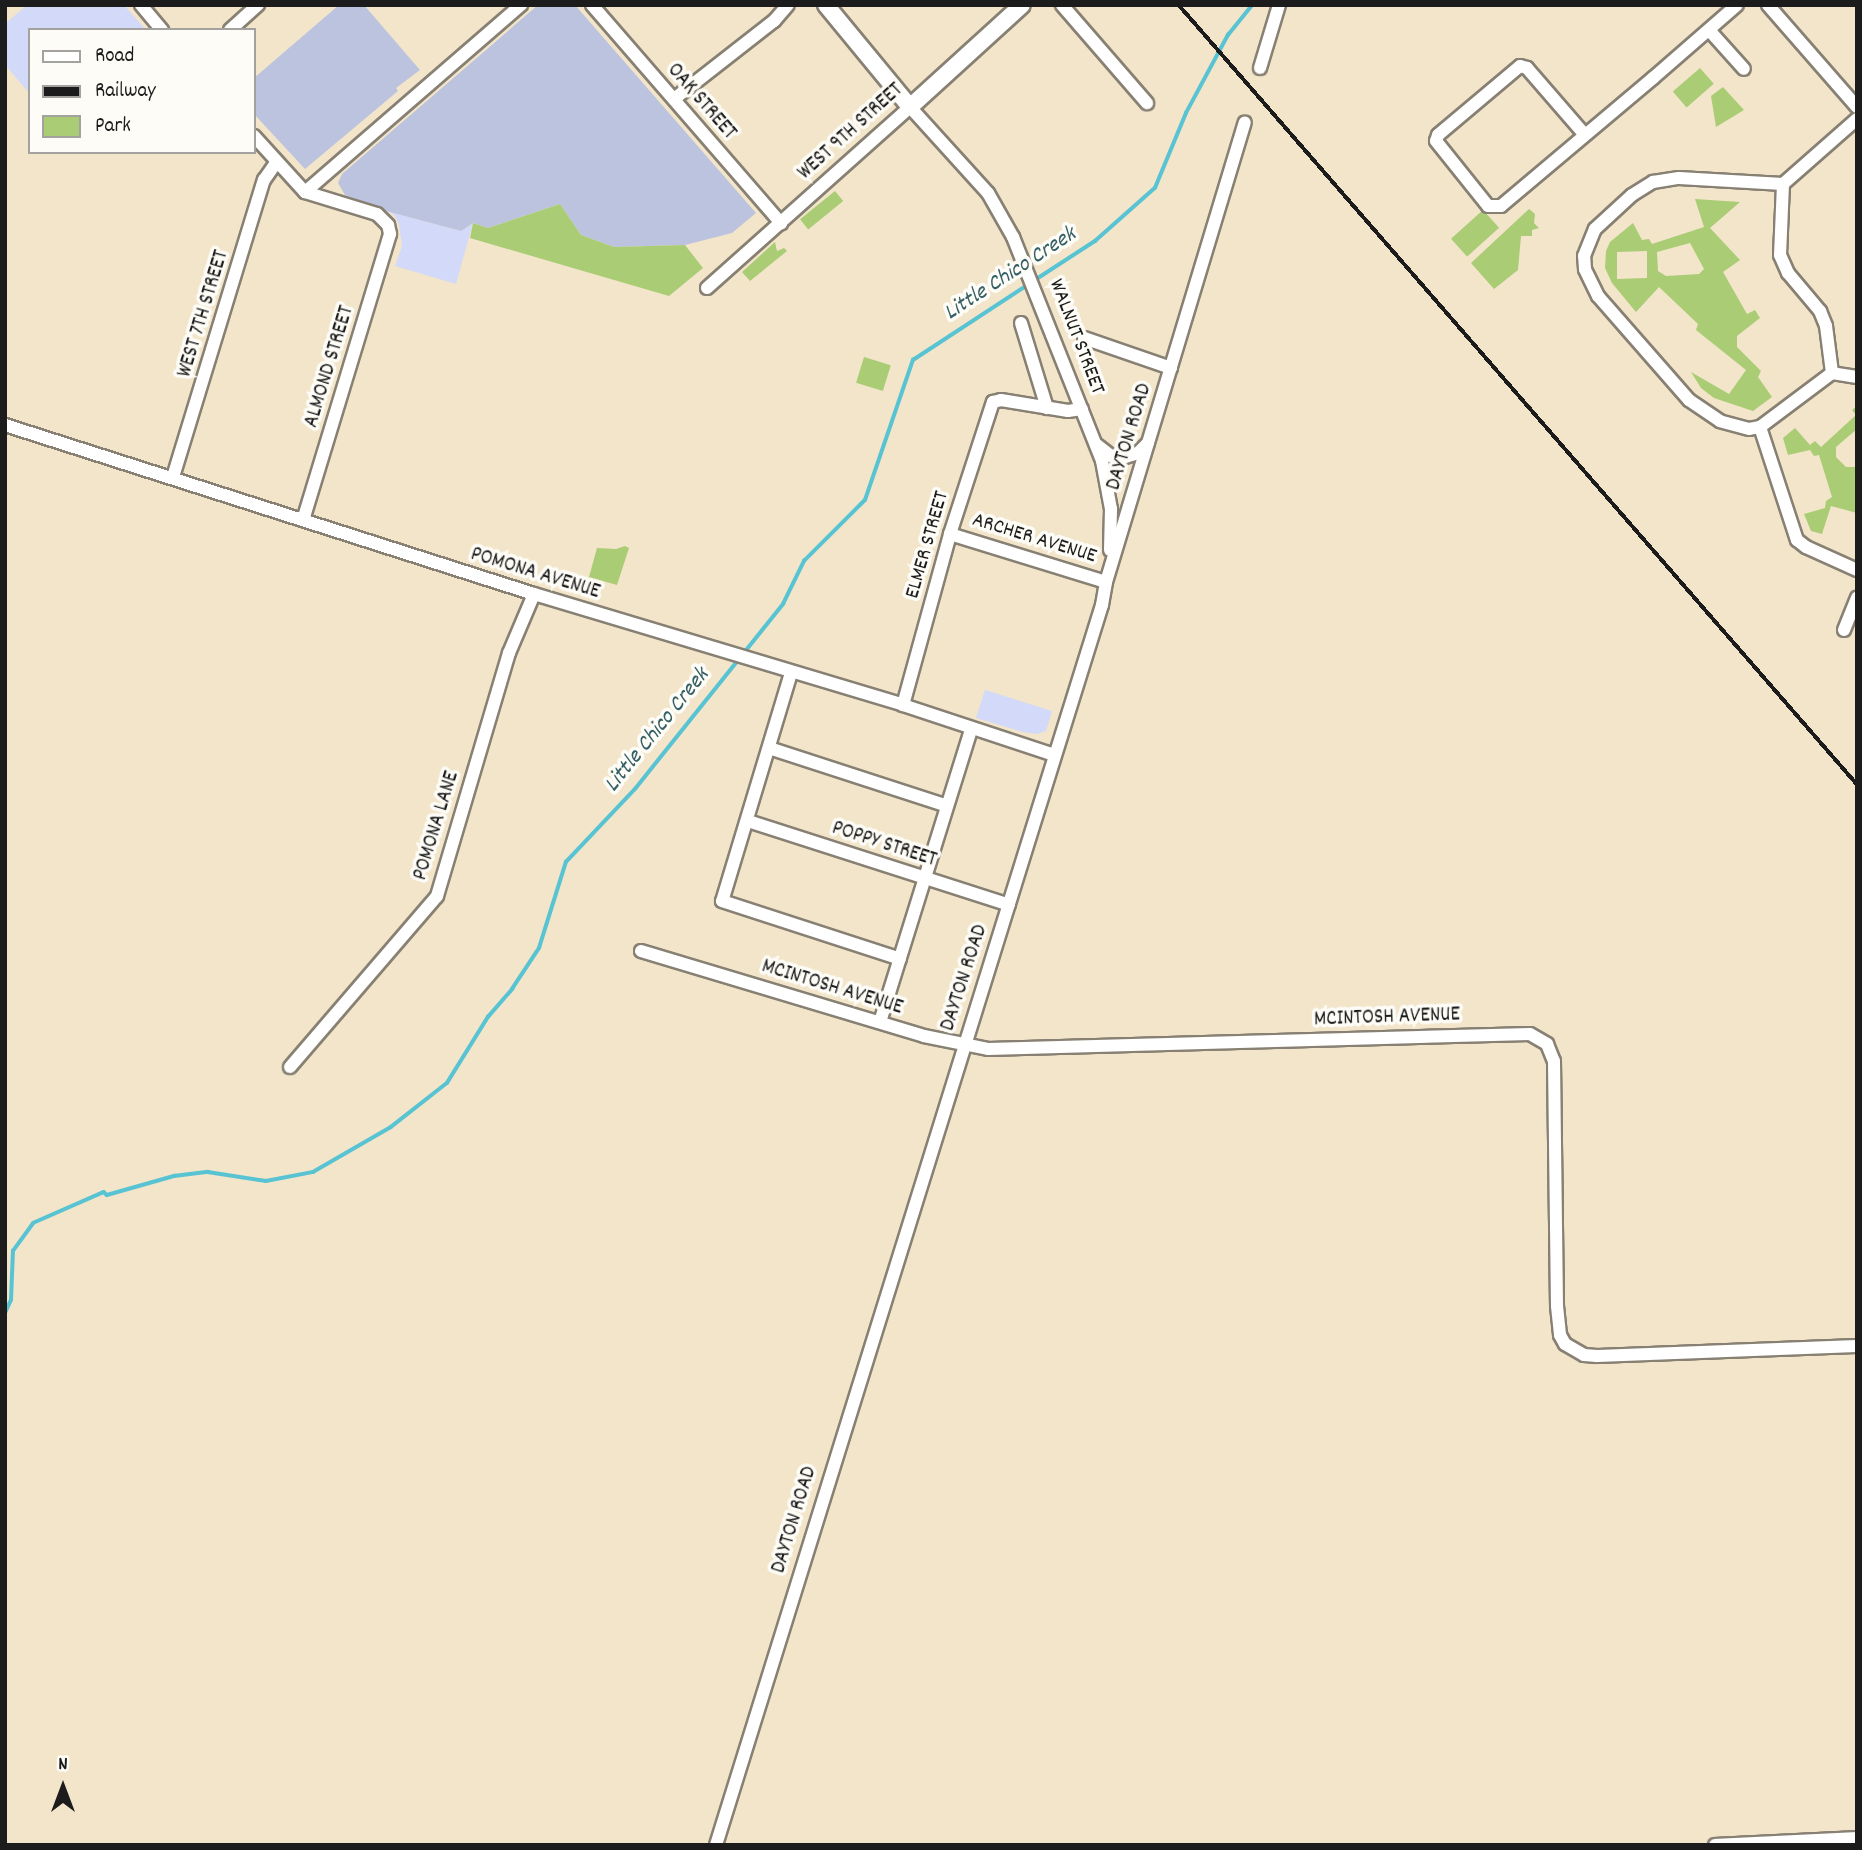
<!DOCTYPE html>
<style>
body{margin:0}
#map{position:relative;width:1862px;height:1850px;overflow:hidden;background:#f2e5ca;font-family:Dekko,sans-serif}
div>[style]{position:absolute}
.built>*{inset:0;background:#d2d9f9}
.industrial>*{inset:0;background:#bcc3de}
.green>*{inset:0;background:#aacc75;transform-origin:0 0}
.stream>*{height:3.5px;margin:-1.75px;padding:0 1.75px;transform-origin:1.75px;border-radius:1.75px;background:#58c3d2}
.roads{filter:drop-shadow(2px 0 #878073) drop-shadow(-2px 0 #878073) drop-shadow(0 2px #878073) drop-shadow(0 -2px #878073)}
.minor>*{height:12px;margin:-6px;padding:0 6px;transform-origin:6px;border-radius:6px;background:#fff}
.major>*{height:16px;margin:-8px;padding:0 8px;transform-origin:8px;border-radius:8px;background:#fff}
.rail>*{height:3.5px;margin:-1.75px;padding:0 1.75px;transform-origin:1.75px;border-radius:1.75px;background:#1c1c1c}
span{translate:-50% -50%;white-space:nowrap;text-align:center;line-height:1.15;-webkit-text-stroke:7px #fdfcf7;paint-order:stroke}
.street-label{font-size:21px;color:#1c1c1c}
.water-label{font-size:23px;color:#345f65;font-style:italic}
.frame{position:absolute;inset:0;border:7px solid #1c1c1c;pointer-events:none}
.legend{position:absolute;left:28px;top:28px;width:228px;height:126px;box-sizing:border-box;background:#fdfcf7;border:2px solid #a3a29f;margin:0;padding:9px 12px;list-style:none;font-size:21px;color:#1c1c1c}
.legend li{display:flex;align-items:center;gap:14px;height:35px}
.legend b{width:35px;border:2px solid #a3a29f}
.north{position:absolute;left:28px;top:1752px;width:70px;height:70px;-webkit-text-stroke:5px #fdfcf7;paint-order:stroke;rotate:0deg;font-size:19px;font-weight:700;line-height:28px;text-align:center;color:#1c1c1c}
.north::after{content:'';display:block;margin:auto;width:24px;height:32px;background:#1c1c1c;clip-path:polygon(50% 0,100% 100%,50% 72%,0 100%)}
</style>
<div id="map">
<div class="built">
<i style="clip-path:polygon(27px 5px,124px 5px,146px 30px,30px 30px,30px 94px,5px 65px,5px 24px)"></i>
<i style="clip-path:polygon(386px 211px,461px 231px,473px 223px,456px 284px,395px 266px,402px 246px,399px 224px,394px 215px)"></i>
<i style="clip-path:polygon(985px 690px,1052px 711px,1046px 731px,1037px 734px,1023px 732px,976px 718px)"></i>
</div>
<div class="industrial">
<i style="clip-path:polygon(339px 5px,364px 5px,420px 70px,396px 88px,398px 91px,305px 169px,254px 114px,254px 78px)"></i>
<i style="clip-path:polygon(538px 5px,575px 5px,756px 213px,732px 233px,685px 245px,614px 247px,581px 235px,560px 204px,488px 228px,473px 223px,461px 231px,386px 211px,345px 195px,338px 183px,342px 174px)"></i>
</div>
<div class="green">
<i style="left:1700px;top:68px;width:21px;height:36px;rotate:49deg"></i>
<i style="clip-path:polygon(1723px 87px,1744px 110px,1716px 127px,1711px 96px)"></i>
<i style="left:835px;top:191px;width:13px;height:45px;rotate:51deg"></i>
<i style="clip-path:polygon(evenodd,1695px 199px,1740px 202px,1710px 228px,1740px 260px,1723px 272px,1747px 314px,1755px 310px,1760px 318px,1737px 336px,1737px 347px,1761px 371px,1758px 377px,1772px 397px,1753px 411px,1714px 398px,1701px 388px,1691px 372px,1729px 394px,1746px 370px,1696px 330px,1698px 324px,1659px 287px,1636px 312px,1612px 283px,1605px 268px,1606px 251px,1610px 242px,1633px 223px,1642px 240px,1649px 239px,1652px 244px,1704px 227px,1695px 199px,1690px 243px,1704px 269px,1699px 274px,1666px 276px,1658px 271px,1657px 252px,1690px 243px,1695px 199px,1647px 251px,1647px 278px,1617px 279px,1617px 252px,1647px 251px)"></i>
<i style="clip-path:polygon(560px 204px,581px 235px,614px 247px,685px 245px,703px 268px,669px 296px,470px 238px,473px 223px,488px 228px)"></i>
<i style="clip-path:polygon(1529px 209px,1535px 214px,1534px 223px,1539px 228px,1532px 230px,1532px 236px,1521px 236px,1518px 270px,1494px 289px,1471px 263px)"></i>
<i style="left:1483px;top:210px;width:24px;height:43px;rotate:48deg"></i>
<i style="clip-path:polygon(775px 242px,777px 251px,784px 248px,787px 251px,750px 281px,742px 272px)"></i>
<i style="left:864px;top:357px;width:28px;height:27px;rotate:17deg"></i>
<i style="clip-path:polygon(1857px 406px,1857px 429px,1836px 447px,1836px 457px,1846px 467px,1857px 467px,1857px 513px,1831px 506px,1822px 534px,1811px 531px,1804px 514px,1825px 508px,1826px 501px,1832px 497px,1819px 455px,1814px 456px,1810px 450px,1788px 455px,1783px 438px,1795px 428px,1810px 445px,1815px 441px,1821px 447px,1856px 415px,1852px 410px)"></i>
<i style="clip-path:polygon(625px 546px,629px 548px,617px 585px,589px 577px,597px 548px,616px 549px)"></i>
</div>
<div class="stream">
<i style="left:1035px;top:280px;width:72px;rotate:-33deg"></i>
<i style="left:1095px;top:241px;width:80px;rotate:-41.5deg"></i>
<i style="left:1155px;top:188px;width:81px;rotate:-67.5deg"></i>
<i style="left:1186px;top:113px;width:89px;rotate:-61.7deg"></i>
<i style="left:1228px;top:35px;width:38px;rotate:-51deg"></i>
<i style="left:5px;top:1313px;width:14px;rotate:-65deg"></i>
<i style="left:11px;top:1300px;width:49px;rotate:-87.7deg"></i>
<i style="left:13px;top:1251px;width:34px;rotate:-54deg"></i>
<i style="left:33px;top:1223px;width:77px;rotate:-23.6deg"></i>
<i style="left:104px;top:1192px;width:4px;rotate:45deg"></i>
<i style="left:107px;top:1195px;width:70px;rotate:-15.8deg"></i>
<i style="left:174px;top:1176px;width:34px;rotate:-7deg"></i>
<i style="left:208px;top:1172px;width:59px;rotate:8.8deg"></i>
<i style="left:266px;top:1181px;width:48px;rotate:-10.8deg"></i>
<i style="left:313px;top:1172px;width:90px;rotate:-30deg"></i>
<i style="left:391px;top:1127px;width:71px;rotate:-38.2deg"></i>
<i style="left:447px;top:1083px;width:78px;rotate:-58.2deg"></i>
<i style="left:488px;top:1017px;width:37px;rotate:-49deg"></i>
<i style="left:512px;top:989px;width:49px;rotate:-56.6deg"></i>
<i style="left:539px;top:948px;width:90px;rotate:-72.6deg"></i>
<i style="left:566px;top:862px;width:100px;rotate:-46.6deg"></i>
<i style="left:635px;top:789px;width:237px;rotate:-51.3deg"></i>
<i style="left:783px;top:604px;width:48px;rotate:-64deg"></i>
<i style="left:804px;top:561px;width:86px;rotate:-45deg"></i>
<i style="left:865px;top:500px;width:148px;rotate:-71.1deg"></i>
<i style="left:913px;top:360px;width:139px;rotate:-33.2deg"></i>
</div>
<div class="roads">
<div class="minor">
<i style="left:141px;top:5px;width:33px;rotate:50deg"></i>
<i style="left:592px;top:5px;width:289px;rotate:49.1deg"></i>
<i style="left:1062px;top:5px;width:130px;rotate:49.1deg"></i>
<i style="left:1768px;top:5px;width:135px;rotate:48.9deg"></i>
<i style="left:230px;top:30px;width:38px;rotate:-42deg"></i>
<i style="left:1709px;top:30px;width:52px;rotate:48.1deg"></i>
<i style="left:1260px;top:68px;width:66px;rotate:-73.2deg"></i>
<i style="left:674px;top:99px;width:127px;rotate:-38deg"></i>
<i style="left:774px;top:21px;width:21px;rotate:-49deg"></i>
<i style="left:1585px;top:135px;width:89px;rotate:-130.9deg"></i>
<i style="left:1527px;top:68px;width:7px;rotate:-164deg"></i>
<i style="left:1520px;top:66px;width:107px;rotate:139.9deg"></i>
<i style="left:1438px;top:135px;width:6px;rotate:108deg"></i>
<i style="left:1436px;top:141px;width:83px;rotate:51.3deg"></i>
<i style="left:1488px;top:206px;width:13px"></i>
<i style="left:1501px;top:206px;width:199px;rotate:-40.1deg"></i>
<i style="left:1653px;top:78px;width:111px;rotate:-41deg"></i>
<i style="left:254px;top:136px;width:76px;rotate:47.7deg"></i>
<i style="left:305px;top:192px;width:75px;rotate:17deg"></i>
<i style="left:377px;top:214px;width:16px;rotate:45deg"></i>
<i style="left:388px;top:225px;width:9px;rotate:77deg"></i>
<i style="left:390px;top:234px;width:299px;rotate:106.9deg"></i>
<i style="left:1783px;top:184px;width:71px;rotate:92.4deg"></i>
<i style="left:1780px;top:255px;width:20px;rotate:66deg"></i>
<i style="left:1788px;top:273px;width:50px;rotate:49.9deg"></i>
<i style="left:1820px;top:311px;width:16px;rotate:68deg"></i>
<i style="left:1826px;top:326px;width:47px;rotate:82.7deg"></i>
<i style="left:1783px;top:184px;width:98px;rotate:-41.3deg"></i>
<i style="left:305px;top:192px;width:286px;rotate:-40.9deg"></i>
<i style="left:707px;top:288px;width:272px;rotate:-41.7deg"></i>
<i style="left:910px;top:107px;width:116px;rotate:47.8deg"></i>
<i style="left:988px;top:193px;width:51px;rotate:60.4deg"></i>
<i style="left:1013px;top:237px;width:241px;rotate:68.3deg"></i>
<i style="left:1102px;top:461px;width:49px;rotate:79.4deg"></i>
<i style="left:1111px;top:509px;width:41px;rotate:91.4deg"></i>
<i style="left:1021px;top:323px;width:89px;rotate:73deg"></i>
<i style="left:1084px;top:338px;width:92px;rotate:19deg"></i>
<i style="left:1857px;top:377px;width:25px;rotate:-171deg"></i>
<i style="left:1832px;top:373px;width:90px;rotate:143.1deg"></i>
<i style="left:1760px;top:427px;width:119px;rotate:71.9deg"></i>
<i style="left:1797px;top:540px;width:11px;rotate:38deg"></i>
<i style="left:1806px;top:547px;width:56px;rotate:24.3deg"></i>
<i style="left:5px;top:425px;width:555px;rotate:17.72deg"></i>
<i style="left:534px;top:594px;width:385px;rotate:16.7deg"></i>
<i style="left:903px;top:705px;width:159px;rotate:18.3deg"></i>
<i style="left:1760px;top:427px;width:11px;rotate:170deg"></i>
<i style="left:1749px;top:429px;width:30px;rotate:-165deg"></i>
<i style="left:1720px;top:421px;width:37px;rotate:-146deg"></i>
<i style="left:1689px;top:400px;width:138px;rotate:-131.2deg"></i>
<i style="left:1598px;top:296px;width:30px;rotate:-116deg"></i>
<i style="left:1585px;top:269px;width:13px;rotate:-94deg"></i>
<i style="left:1584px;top:256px;width:29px;rotate:-68deg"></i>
<i style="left:1595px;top:229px;width:50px;rotate:-42.6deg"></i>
<i style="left:1632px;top:195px;width:25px;rotate:-32deg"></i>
<i style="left:1653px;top:182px;width:26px;rotate:-9deg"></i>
<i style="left:1679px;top:178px;width:104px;rotate:3.3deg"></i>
<i style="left:1097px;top:445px;width:18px;rotate:38deg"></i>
<i style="left:1111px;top:456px;width:11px;rotate:10deg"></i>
<i style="left:1122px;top:458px;width:17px;rotate:-17deg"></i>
<i style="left:1138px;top:453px;width:14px;rotate:-45deg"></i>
<i style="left:173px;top:477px;width:311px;rotate:-73deg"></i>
<i style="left:264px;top:180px;width:21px;rotate:-55deg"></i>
<i style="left:950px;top:534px;width:163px;rotate:17.1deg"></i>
<i style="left:1844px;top:630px;width:35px;rotate:-68deg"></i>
<i style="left:791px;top:673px;width:238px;rotate:106.8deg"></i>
<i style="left:722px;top:901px;width:187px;rotate:18deg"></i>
<i style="left:903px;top:705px;width:177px;rotate:-74.6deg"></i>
<i style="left:950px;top:534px;width:139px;rotate:-72deg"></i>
<i style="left:993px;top:402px;width:8px;rotate:-14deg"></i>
<i style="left:1001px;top:400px;width:68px;rotate:9.3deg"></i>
<i style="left:1068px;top:411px;width:14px;rotate:-8deg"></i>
<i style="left:769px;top:748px;width:187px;rotate:18deg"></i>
<i style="left:748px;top:821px;width:274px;rotate:17.8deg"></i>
<i style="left:641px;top:951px;width:295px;rotate:16.7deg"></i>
<i style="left:924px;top:1036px;width:65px;rotate:11.5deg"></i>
<i style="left:988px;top:1049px;width:542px;rotate:-1.59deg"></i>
<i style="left:1530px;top:1034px;width:20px;rotate:30deg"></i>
<i style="left:1547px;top:1044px;width:18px;rotate:68deg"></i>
<i style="left:1554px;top:1061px;width:245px;rotate:89.3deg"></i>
<i style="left:1557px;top:1306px;width:29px;rotate:84deg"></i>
<i style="left:1560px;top:1335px;width:10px;rotate:61deg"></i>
<i style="left:1565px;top:1344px;width:22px;rotate:30deg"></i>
<i style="left:1584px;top:1355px;width:13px;rotate:4deg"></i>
<i style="left:1597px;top:1356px;width:260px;rotate:-2.2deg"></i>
<i style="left:880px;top:1022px;width:307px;rotate:-72.7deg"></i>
<i style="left:290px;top:1067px;width:225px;rotate:-49.3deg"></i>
<i style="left:437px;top:896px;width:253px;rotate:-73.5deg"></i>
<i style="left:509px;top:653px;width:64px;rotate:-67deg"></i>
<i style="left:716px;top:1845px;width:1299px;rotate:-72.71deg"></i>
<i style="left:1102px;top:605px;width:23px;rotate:-80deg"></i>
<i style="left:1106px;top:582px;width:480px;rotate:-73.2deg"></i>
<i style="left:1715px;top:1845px;width:142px;rotate:-2.8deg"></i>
</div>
<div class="major">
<i style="left:826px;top:5px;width:132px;rotate:50.5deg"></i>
<i style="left:910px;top:107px;width:151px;rotate:-42.3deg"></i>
</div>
</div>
<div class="rail">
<i style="left:1179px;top:5px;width:1033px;rotate:48.97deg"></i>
</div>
<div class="street-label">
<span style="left:701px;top:102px;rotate:49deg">OAK STREET</span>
<span style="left:851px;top:132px;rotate:-42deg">WEST 9TH STREET</span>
<span style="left:204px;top:314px;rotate:-73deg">WEST 7TH STREET</span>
<span style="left:1076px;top:337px;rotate:69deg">WALNUT STREET</span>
<span style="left:330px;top:367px;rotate:-73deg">ALMOND STREET</span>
<span style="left:1130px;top:437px;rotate:-73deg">DAYTON ROAD</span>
<span style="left:1034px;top:539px;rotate:17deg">ARCHER AVENUE</span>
<span style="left:928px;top:545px;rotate:-74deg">ELMER STREET</span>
<span style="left:535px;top:574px;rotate:17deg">POMONA AVENUE</span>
<span style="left:437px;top:826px;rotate:-73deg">POMONA LANE</span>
<span style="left:884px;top:845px;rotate:18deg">POPPY STREET</span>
<span style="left:965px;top:978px;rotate:-72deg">DAYTON ROAD</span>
<span style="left:832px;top:988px;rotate:17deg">MCINTOSH AVENUE</span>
<span style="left:1387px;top:1018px;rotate:-2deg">MCINTOSH AVENUE</span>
<span style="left:795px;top:1520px;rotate:-73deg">DAYTON ROAD</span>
</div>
<div class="water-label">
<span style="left:1011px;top:275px;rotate:-33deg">Little Chico Creek</span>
<span style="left:658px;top:731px;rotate:-51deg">Little Chico Creek</span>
</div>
<div class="frame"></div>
<ul class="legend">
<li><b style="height:9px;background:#fff"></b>Road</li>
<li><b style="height:9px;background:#1c1c1c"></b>Railway</li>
<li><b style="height:19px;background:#aacc75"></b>Park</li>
</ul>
<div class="north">N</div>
</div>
